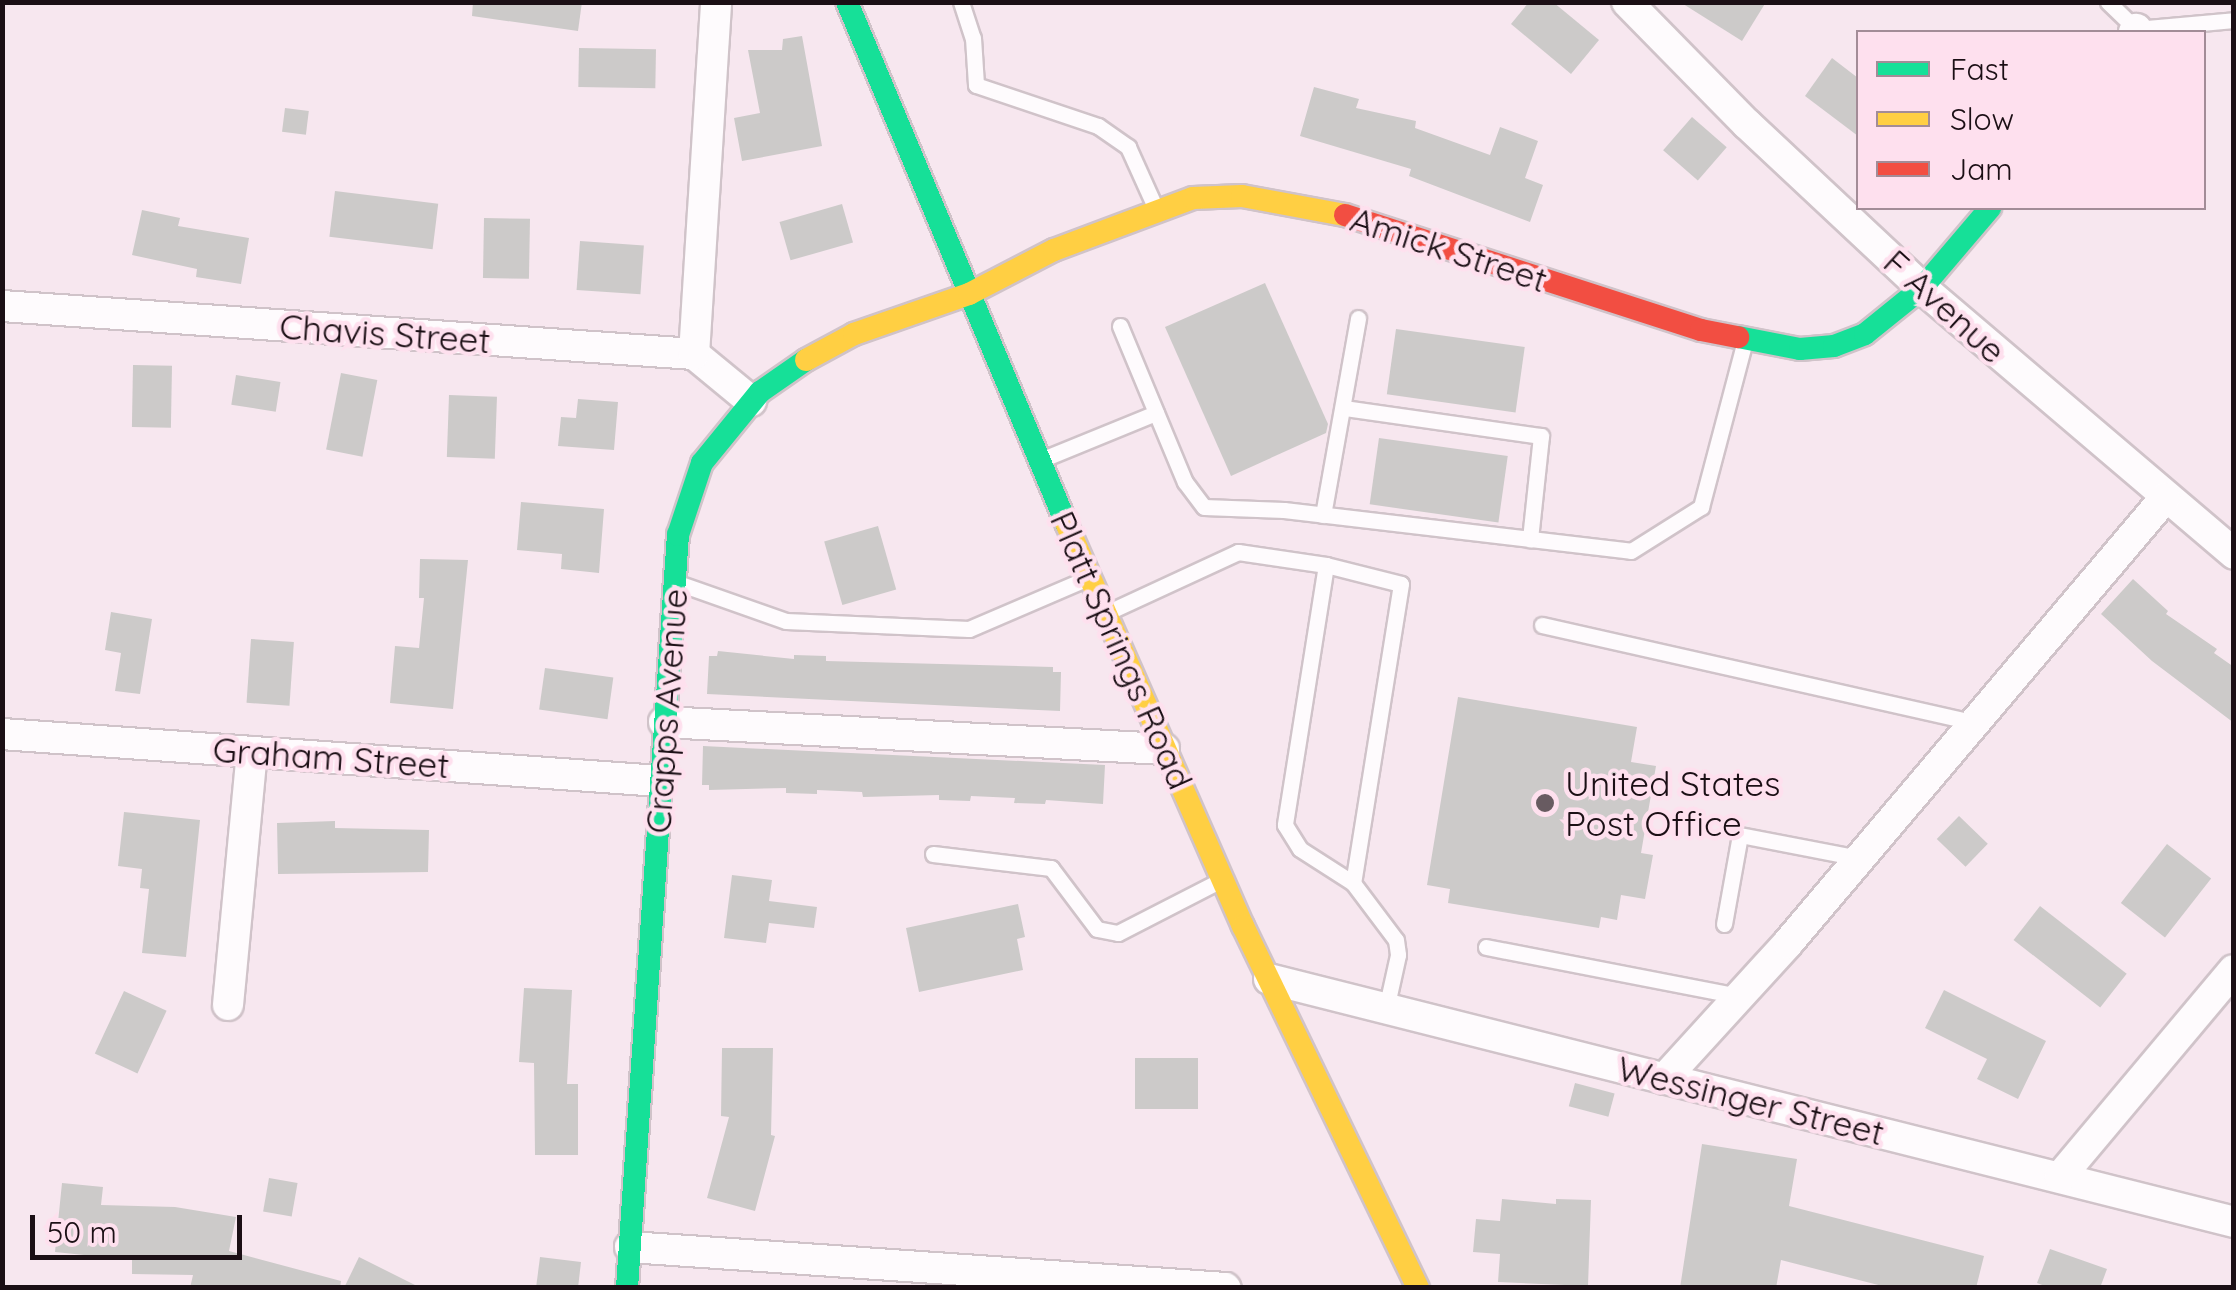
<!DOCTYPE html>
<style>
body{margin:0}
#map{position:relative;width:2236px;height:1290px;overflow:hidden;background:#f7e7ef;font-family:Quicksand,sans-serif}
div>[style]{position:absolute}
.building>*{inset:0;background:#cccac9;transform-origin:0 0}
.roads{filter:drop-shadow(2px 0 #d0c3c9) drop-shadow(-2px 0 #d0c3c9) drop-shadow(0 2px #d0c3c9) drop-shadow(0 -2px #d0c3c9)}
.lane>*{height:15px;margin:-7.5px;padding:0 7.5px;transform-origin:7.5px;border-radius:7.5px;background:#fefbfd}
.street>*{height:30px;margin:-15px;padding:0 15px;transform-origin:15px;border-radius:15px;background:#fefbfd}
.fast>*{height:22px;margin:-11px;padding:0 11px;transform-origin:11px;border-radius:11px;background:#16e098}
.slow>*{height:22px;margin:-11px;padding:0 11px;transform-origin:11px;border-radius:11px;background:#ffcf43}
.jam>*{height:22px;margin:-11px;padding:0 11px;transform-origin:11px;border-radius:11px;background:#f24e42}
.dots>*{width:28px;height:28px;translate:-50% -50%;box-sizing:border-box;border:5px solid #fee0ee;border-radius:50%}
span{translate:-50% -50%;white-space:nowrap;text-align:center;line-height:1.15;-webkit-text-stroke:9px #fee0ee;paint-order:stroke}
.street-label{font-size:35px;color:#1b0f15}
.poi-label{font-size:35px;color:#1b0f15}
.left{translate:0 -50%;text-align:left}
.frame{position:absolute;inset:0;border:5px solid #1b0f15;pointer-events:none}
.legend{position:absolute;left:1856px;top:30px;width:350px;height:180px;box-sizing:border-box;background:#fee0ee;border:2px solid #a38c97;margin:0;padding:12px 18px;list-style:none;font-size:30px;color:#1b0f15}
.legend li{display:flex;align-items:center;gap:20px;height:50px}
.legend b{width:50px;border:2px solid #a38c97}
.scale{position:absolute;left:30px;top:1215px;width:212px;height:45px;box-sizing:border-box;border:5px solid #1b0f15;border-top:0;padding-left:12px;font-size:30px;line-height:35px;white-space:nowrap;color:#1b0f15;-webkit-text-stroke:8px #fee0ee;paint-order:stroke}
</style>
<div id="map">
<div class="building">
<i style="clip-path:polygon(473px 2px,582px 2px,578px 31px,472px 16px)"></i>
<i style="clip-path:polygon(1529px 2px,1553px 2px,1599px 40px,1571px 74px,1511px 24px)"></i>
<i style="clip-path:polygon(1680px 2px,1766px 2px,1742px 41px)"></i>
<i style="clip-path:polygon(802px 36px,822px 146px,742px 161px,734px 118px,760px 113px,748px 50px,782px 50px,783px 39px)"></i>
<i style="left:579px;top:48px;width:77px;height:39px;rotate:1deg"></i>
<i style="clip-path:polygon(1832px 58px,1858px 78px,1858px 136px,1805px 96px)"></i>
<i style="clip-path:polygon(1314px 87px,1359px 99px,1356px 108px,1416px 121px,1415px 128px,1490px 155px,1500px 127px,1538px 141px,1525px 178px,1543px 185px,1530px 222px,1409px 176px,1411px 169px,1300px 136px)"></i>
<i style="left:285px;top:108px;width:24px;height:24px;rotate:7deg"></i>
<i style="left:1692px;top:117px;width:46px;height:44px;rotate:41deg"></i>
<i style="left:335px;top:191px;width:104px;height:46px;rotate:7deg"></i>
<i style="left:842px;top:204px;width:40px;height:65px;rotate:74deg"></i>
<i style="clip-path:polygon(142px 210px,180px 218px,178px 226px,249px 238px,241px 284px,196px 277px,197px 269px,132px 255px)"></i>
<i style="left:484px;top:218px;width:46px;height:60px;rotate:1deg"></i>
<i style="left:580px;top:241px;width:64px;height:49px;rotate:4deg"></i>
<i style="clip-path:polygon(1265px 283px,1328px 424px,1326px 433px,1231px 476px,1165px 327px)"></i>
<i style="left:1396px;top:329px;width:130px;height:66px;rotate:8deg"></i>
<i style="left:133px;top:365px;width:39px;height:62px;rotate:1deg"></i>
<i style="left:341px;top:373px;width:37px;height:78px;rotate:11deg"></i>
<i style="left:236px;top:375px;width:45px;height:30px;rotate:9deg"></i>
<i style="left:449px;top:395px;width:48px;height:62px;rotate:2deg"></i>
<i style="clip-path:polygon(578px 399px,618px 402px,614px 450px,558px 446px,561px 417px,576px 418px)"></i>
<i style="left:1379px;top:438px;width:130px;height:67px;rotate:8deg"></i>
<i style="clip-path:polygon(521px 502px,604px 509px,599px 573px,561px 569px,562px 554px,517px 550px)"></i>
<i style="left:878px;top:526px;width:66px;height:56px;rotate:74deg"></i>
<i style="clip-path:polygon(420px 559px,468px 560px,453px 709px,390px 703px,395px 646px,419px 648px,424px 598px,419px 598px)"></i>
<i style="clip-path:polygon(2133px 579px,2168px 611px,2166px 614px,2217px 649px,2214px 653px,2234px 667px,2234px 723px,2152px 661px,2101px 614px)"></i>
<i style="clip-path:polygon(111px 612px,152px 619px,140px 694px,115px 691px,121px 653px,105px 650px)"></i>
<i style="left:251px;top:639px;width:43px;height:64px;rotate:4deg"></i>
<i style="clip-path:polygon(718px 651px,794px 659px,794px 655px,826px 656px,826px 661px,1053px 667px,1053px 672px,1061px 672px,1060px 711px,707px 694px,709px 656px,717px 656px)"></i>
<i style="left:545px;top:668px;width:69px;height:42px;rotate:8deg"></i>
<i style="clip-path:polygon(1458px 697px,1637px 727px,1631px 762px,1656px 766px,1641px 853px,1653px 855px,1645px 899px,1621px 895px,1617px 920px,1601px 917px,1599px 928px,1448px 903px,1450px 889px,1427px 885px)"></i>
<i style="clip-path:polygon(703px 746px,1105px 765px,1103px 804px,1046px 800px,1045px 804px,1014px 803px,1015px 798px,971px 796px,970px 801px,939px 800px,939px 795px,863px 797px,862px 792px,817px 790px,817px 794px,786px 793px,786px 788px,709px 790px,709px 785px,702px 785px)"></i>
<i style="clip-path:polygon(124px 812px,200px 820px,186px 957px,142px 953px,149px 889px,140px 888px,142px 869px,118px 866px)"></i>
<i style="left:1959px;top:816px;width:40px;height:32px;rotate:44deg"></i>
<i style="clip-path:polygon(335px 821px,335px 828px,429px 830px,428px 872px,278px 874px,277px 823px)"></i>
<i style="left:2167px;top:844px;width:56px;height:75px;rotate:38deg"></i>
<i style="clip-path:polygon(732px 875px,772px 880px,769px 901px,817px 907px,814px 928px,769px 923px,766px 943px,724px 938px)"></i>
<i style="clip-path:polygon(1018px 904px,1025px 937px,1017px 939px,1023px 970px,919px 992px,906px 928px)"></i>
<i style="left:2040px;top:906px;width:110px;height:43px;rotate:38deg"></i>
<i style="clip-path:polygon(524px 988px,572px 990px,567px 1084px,578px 1084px,578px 1155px,535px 1155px,534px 1063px,519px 1062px)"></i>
<i style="clip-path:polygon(1944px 990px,2046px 1041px,2018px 1099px,1977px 1079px,1987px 1059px,1925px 1028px)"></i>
<i style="left:124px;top:991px;width:47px;height:69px;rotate:25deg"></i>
<i style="clip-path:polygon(722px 1048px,773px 1048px,771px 1135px,775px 1136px,755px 1211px,707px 1198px,729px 1117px,721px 1116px)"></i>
<i style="left:1135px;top:1058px;width:63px;height:51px"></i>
<i style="left:1575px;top:1083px;width:41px;height:24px;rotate:15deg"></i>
<i style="clip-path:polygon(1702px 1144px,1797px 1159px,1789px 1206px,1984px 1256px,1976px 1288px,1890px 1288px,1781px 1260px,1776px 1288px,1680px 1288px)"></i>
<i style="left:269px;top:1178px;width:29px;height:34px;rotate:10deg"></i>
<i style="clip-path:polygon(62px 1183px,103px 1187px,101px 1205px,175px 1207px,236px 1217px,229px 1251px,341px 1281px,340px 1288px,190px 1288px,193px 1275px,132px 1274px,132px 1260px,55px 1252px)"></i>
<i style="clip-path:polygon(1502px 1199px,1556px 1204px,1556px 1199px,1591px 1200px,1588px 1286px,1498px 1282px,1500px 1254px,1473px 1252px,1476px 1219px,1500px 1221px)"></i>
<i style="clip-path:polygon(2050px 1249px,2107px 1269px,2100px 1288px,2050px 1288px,2037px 1283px)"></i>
<i style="clip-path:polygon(359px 1257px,421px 1288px,344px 1288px)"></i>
<i style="clip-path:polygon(540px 1257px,581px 1262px,578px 1288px,536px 1288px)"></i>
</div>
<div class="roads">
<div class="lane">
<i style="left:961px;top:2px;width:38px;rotate:72deg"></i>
<i style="left:973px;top:38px;width:47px;rotate:86.3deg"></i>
<i style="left:976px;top:85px;width:129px;rotate:18.6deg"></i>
<i style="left:1098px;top:126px;width:37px;rotate:35deg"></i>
<i style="left:1128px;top:147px;width:68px;rotate:65.7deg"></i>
<i style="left:2108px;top:2px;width:39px;rotate:44deg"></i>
<i style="left:2136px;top:29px;width:98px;rotate:-5.2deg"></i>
<i style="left:1120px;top:326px;width:169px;rotate:67.4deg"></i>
<i style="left:1185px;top:482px;width:31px;rotate:53deg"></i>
<i style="left:1204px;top:507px;width:80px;rotate:2.1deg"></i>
<i style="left:1284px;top:510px;width:349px;rotate:6.7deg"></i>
<i style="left:1631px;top:551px;width:83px;rotate:-32.2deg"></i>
<i style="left:1701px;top:507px;width:172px;rotate:-75.2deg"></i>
<i style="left:1344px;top:408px;width:199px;rotate:8.1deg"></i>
<i style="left:1541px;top:436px;width:104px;rotate:96.1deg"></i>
<i style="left:1043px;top:459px;width:122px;rotate:-22.2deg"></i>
<i style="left:1323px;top:515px;width:200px;rotate:-79.9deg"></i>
<i style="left:1326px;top:565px;width:263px;rotate:99deg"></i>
<i style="left:1285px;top:825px;width:28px;rotate:58deg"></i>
<i style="left:1300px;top:849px;width:63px;rotate:32.7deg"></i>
<i style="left:678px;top:583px;width:114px;rotate:19.4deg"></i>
<i style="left:786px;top:621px;width:183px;rotate:2.5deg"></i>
<i style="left:969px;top:629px;width:129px;rotate:-23.2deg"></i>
<i style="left:1104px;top:614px;width:148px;rotate:-24.8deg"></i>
<i style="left:1238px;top:552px;width:89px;rotate:8.4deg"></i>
<i style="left:1326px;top:565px;width:77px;rotate:14.2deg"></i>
<i style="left:1401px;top:584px;width:303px;rotate:99.1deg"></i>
<i style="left:1353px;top:883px;width:71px;rotate:53deg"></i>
<i style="left:1396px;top:940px;width:15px;rotate:82deg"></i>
<i style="left:1398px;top:955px;width:55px;rotate:102.5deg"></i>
<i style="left:1542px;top:625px;width:445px;rotate:12.7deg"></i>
<i style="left:933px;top:854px;width:119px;rotate:6.8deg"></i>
<i style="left:1051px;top:868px;width:76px;rotate:53deg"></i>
<i style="left:1097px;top:929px;width:21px;rotate:11deg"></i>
<i style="left:1118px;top:933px;width:114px;rotate:-27.2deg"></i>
<i style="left:1724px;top:924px;width:90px;rotate:-79.8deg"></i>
<i style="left:1740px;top:835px;width:122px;rotate:10.9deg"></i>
<i style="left:1486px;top:947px;width:258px;rotate:11deg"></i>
</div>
<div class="street">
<i style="left:1627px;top:2px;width:171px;rotate:45.5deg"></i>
<i style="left:1747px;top:124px;width:240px;rotate:43.1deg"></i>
<i style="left:1922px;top:288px;width:410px;rotate:40.4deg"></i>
<i style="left:2134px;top:32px;width:4px;rotate:-56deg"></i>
<i style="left:2px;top:306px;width:694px;rotate:3.97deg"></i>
<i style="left:694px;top:354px;width:74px;rotate:39.5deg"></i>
<i style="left:694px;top:354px;width:353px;rotate:-86.4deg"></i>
<i style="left:664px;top:722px;width:501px;rotate:3.09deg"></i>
<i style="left:2px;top:734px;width:660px;rotate:4.09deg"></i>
<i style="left:1269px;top:979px;width:995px;rotate:14.13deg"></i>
<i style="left:228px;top:1005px;width:254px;rotate:-84.6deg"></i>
<i style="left:1664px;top:1079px;width:184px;rotate:-47.6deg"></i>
<i style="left:1788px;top:943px;width:583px;rotate:-49.73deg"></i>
<i style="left:2060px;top:1177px;width:270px;rotate:-50deg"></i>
<i style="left:630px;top:1247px;width:597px;rotate:3.94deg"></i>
</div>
<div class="fast">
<i style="left:847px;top:2px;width:565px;rotate:67.2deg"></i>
<i style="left:1738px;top:337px;width:63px;rotate:11deg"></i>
<i style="left:1800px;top:349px;width:34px;rotate:-5deg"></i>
<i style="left:1834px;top:346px;width:33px;rotate:-21deg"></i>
<i style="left:1865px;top:334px;width:73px;rotate:-38.9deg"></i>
<i style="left:1922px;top:288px;width:105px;rotate:-49.6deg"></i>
<i style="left:627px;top:1288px;width:755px;rotate:-86.13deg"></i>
<i style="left:678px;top:535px;width:76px;rotate:-71.6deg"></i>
<i style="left:702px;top:463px;width:92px;rotate:-50.8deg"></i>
<i style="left:760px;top:392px;width:56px;rotate:-34.8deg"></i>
</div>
<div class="slow">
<i style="left:806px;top:360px;width:55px;rotate:-28.4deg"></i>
<i style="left:854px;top:334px;width:122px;rotate:-19.2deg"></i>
<i style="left:969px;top:294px;width:96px;rotate:-27.4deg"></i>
<i style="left:1054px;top:250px;width:148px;rotate:-20.5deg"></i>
<i style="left:1193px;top:198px;width:49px;rotate:-2.3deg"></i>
<i style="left:1242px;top:196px;width:105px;rotate:10.5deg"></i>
<i style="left:1066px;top:523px;width:440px;rotate:66.3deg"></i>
<i style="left:1243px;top:926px;width:402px;rotate:64.2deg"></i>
</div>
<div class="jam">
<i style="left:1345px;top:215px;width:374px;rotate:17.9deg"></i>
<i style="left:1701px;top:330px;width:38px;rotate:11deg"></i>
</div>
</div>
<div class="dots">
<i style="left:1545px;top:803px;background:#685b61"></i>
</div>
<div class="street-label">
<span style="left:1449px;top:249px;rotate:18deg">Amick Street</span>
<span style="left:1945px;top:306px;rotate:42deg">F Avenue</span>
<span style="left:385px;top:333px;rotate:4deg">Chavis Street</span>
<span style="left:1122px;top:650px;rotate:66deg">Platt Springs Road</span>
<span style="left:666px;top:711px;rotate:-86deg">Crapps Avenue</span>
<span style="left:331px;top:757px;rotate:4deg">Graham Street</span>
<span style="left:1751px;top:1100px;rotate:14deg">Wessinger Street</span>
</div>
<div class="poi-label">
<span class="left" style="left:1565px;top:803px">United States<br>Post Office</span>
</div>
<div class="frame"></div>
<ul class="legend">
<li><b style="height:12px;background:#16e098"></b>Fast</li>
<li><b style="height:12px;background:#ffcf43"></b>Slow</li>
<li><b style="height:12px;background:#f24e42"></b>Jam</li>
</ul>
<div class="scale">50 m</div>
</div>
